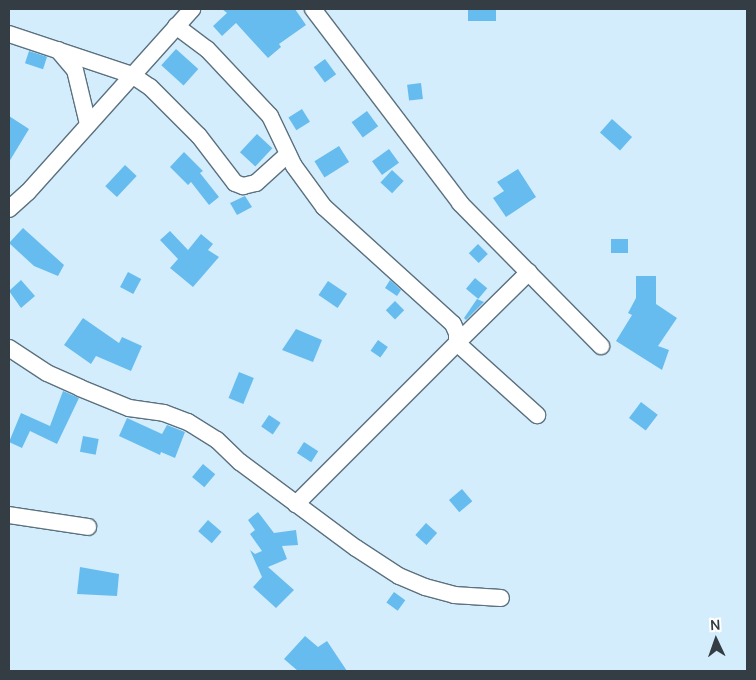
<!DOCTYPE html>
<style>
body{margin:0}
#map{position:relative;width:756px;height:680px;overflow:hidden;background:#d4edfd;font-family:Manrope,sans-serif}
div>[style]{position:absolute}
.building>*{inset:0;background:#66bcee;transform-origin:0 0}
.roads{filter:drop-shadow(1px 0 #5b717f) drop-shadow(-1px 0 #5b717f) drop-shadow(0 1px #5b717f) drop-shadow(0 -1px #5b717f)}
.minor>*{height:16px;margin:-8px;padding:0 8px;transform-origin:8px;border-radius:8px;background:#fff}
span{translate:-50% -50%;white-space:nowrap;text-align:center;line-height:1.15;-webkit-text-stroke:4px #fff;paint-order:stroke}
.frame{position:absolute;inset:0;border:10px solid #343d44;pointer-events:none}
.north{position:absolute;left:691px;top:615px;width:50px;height:50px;-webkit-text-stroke:4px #fff;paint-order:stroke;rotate:357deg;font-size:14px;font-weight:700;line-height:20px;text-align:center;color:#343d44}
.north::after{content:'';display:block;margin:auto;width:18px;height:22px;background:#343d44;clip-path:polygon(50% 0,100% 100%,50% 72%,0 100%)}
</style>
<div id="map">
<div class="building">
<i style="clip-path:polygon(222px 9px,295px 9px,306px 25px,279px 44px,281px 47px,268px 58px,236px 23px,222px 36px,213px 26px,227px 13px)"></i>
<i style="left:468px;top:9px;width:28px;height:12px"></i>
<i style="left:176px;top:49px;width:30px;height:22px;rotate:42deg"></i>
<i style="left:29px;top:51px;width:19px;height:13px;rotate:18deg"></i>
<i style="left:325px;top:59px;width:19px;height:14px;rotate:54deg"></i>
<i style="left:421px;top:83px;width:16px;height:14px;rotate:83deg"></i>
<i style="left:302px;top:109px;width:15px;height:16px;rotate:58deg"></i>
<i style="left:367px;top:111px;width:19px;height:19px;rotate:54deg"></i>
<i style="clip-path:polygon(9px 116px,29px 129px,9px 162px)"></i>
<i style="left:612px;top:119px;width:27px;height:18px;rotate:42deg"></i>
<i style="left:257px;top:134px;width:21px;height:25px;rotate:43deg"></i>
<i style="left:339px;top:146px;width:19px;height:29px;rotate:58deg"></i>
<i style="left:389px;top:149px;width:17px;height:21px;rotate:54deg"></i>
<i style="clip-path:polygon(184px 152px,203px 171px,200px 173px,219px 197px,209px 205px,191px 182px,188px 185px,170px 167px)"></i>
<i style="left:125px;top:165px;width:16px;height:29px;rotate:43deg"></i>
<i style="clip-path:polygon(518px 169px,536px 197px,506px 217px,493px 198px,504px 191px,497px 182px)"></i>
<i style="left:392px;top:170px;width:16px;height:17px;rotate:43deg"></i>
<i style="clip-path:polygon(245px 196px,252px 207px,237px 215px,230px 203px)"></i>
<i style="clip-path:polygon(23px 228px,64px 265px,58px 276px,34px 266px,9px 243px)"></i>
<i style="clip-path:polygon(170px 231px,188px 250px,201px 234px,213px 244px,208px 250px,219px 257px,193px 287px,170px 268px,178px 259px,160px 240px)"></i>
<i style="left:628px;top:239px;width:14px;height:17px;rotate:90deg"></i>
<i style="left:478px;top:244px;width:14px;height:13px;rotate:45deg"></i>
<i style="left:128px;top:272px;width:15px;height:17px;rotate:28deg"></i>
<i style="clip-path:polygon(636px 276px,656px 276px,656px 304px,677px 318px,658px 346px,669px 350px,662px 370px,616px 341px,632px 315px,628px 313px,636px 298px)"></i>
<i style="left:475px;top:278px;width:16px;height:14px;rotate:40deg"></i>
<i style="clip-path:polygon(21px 280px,35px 296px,21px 308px,9px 291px)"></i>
<i style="clip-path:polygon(390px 280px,401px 290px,397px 296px,385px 288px)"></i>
<i style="left:328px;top:281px;width:23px;height:17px;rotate:34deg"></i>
<i style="clip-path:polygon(477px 299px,484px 302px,466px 320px,464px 318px)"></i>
<i style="left:395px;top:301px;width:13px;height:13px;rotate:45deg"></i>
<i style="clip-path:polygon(83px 318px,119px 343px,122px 337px,142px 346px,131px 371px,96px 356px,91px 364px,64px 345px)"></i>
<i style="clip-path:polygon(296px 329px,322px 340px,313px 362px,282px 350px)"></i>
<i style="left:378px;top:340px;width:12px;height:13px;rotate:35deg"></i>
<i style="left:239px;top:372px;width:16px;height:28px;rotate:22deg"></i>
<i style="clip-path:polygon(63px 391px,79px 398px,57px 444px,30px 431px,22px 448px,9px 442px,21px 413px,50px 426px)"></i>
<i style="left:641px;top:402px;width:21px;height:20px;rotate:37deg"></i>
<i style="left:269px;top:415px;width:14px;height:14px;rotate:34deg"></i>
<i style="clip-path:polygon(127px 418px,162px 434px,167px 425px,185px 432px,175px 458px,161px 452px,160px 455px,119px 436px)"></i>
<i style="left:83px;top:436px;width:16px;height:16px;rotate:11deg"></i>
<i style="left:304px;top:442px;width:17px;height:13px;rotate:33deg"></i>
<i style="left:203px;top:464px;width:16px;height:17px;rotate:40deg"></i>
<i style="left:462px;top:489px;width:16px;height:17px;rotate:50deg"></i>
<i style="clip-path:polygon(258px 512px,274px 533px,296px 530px,298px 545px,282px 546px,287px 559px,268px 567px,294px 590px,276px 608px,253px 587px,262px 577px,250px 550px,255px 554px,262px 551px,250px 534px,255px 530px,248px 520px)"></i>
<i style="left:208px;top:520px;width:18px;height:15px;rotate:41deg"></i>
<i style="left:426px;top:523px;width:15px;height:16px;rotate:42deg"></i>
<i style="clip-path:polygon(80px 567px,119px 574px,117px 596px,77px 594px)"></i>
<i style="left:394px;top:592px;width:14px;height:13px;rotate:36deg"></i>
<i style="clip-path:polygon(305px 636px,318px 647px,327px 641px,347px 671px,298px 671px,284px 659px)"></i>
</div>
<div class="roads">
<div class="minor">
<i style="left:313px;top:9px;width:243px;rotate:52.8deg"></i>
<i style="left:460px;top:203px;width:201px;rotate:45.4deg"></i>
<i style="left:176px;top:26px;width:39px;rotate:37deg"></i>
<i style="left:207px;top:49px;width:92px;rotate:46.8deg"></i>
<i style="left:270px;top:116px;width:55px;rotate:64.4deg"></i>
<i style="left:294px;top:166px;width:51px;rotate:53.8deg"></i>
<i style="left:324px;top:207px;width:174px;rotate:42.2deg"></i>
<i style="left:453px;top:324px;width:10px;rotate:66deg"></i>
<i style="left:457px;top:333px;width:10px;rotate:90deg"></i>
<i style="left:457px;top:343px;width:228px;rotate:135deg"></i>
<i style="left:9px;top:34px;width:130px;rotate:18.4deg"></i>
<i style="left:132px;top:75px;width:22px;rotate:34deg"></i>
<i style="left:150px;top:87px;width:69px;rotate:45deg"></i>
<i style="left:199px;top:136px;width:59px;rotate:52.5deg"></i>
<i style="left:235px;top:183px;width:9px;rotate:21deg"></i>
<i style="left:243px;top:186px;width:13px;rotate:-13deg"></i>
<i style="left:256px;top:183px;width:43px;rotate:-42.2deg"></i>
<i style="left:58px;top:50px;width:26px;rotate:50deg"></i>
<i style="left:75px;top:70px;width:56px;rotate:76.5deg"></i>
<i style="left:9px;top:209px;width:25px;rotate:-42deg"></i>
<i style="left:28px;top:192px;width:246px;rotate:-48.1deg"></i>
<i style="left:529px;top:272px;width:101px;rotate:135.4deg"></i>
<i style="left:457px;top:343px;width:108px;rotate:42deg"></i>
<i style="left:9px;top:348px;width:45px;rotate:33.3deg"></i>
<i style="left:47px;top:373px;width:36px;rotate:24deg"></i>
<i style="left:80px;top:388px;width:53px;rotate:22.2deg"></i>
<i style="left:129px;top:408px;width:35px;rotate:8deg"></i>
<i style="left:164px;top:413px;width:26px;rotate:21deg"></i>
<i style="left:188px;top:422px;width:34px;rotate:32deg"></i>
<i style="left:217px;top:440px;width:32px;rotate:44deg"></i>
<i style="left:240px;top:462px;width:144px;rotate:36.6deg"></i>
<i style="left:356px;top:548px;width:51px;rotate:33.1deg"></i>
<i style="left:399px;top:576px;width:28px;rotate:23deg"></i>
<i style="left:425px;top:587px;width:30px;rotate:15deg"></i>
<i style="left:454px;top:595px;width:47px;rotate:3.7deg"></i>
<i style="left:9px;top:515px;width:80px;rotate:8.6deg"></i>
</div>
</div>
<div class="frame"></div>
<div class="north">N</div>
</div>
